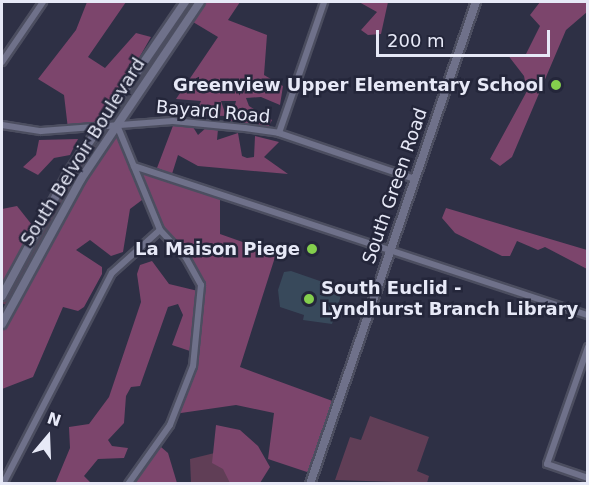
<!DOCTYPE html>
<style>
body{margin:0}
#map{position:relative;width:589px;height:485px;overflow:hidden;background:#2e3045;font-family:"DejaVu Sans",sans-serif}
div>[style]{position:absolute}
.green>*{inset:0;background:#603e56;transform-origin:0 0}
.forest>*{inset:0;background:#7c456c}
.building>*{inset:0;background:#38495b}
.roads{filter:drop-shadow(2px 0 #4c4e60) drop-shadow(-2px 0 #4c4e60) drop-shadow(0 2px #4c4e60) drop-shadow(0 -2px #4c4e60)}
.street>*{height:6px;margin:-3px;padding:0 3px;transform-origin:3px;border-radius:3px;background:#6f718a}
.secondary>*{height:8px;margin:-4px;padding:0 4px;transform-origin:4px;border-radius:4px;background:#6f718a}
.dots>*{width:16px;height:16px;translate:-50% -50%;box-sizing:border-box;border:3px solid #24263a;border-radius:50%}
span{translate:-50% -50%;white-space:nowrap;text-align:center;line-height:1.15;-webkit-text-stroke:5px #24263a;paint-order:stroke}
.poi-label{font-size:18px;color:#e7e9f7;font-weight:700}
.right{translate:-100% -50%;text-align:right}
.left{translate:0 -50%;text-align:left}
.street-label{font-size:18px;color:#e7e9f7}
.frame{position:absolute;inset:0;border:3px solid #e7e9f7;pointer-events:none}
.north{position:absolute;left:18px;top:407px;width:60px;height:60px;-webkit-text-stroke:4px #24263a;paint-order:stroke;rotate:19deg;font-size:16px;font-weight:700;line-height:24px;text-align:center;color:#e7e9f7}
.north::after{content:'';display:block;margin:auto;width:21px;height:27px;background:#e7e9f7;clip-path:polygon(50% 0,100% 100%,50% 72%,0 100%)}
.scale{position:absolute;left:376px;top:30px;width:174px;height:27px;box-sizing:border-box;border:3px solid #e7e9f7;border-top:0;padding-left:8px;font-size:18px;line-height:21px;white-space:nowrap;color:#e7e9f7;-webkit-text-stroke:4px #24263a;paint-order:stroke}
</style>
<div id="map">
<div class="green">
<i style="left:91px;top:143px;width:8px;height:183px;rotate:30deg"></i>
<i style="clip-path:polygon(370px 416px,429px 437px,417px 471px,429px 476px,427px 483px,335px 480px,350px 437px,361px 440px)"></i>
<i style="clip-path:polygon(235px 448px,238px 483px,191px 483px,190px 459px)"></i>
</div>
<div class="forest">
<i style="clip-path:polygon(87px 2px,126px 2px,88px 57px,105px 68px,136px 33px,151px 37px,100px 126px,68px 129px,64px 95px,38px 79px,76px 30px)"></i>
<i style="clip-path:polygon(200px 2px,240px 2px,228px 20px,267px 35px,264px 75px,283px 86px,280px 105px,261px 97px,246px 98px,249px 106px,272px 120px,269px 126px,231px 121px,236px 101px,221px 101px,226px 116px,195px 115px,201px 101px,176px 99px,218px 37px,188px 19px)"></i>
<i style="clip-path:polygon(359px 2px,388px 2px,381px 34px,368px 35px,361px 30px,377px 12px)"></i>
<i style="clip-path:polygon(540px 2px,587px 2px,587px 12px,566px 30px,512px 157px,500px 166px,490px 159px,527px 91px,524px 76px,507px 54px,526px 54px,540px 26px,530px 15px)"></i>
<i style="clip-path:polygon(174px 123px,193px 127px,198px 135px,207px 127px,218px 129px,217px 140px,238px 133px,242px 156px,247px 158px,254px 157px,255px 136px,279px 142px,264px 157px,288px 174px,198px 166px,178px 155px,172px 174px,157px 168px)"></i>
<i style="clip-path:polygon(116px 125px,134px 166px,220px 195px,220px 234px,276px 254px,240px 367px,338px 403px,313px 474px,268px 459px,274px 413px,236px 405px,174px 414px,193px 366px,201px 285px,195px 271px,160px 230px,146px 197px,130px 209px,123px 252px,111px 256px,90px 240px,76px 250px,102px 267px,102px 274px,84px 307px,78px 311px,63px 307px,33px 377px,2px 389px,2px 324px)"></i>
<i style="clip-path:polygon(78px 139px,70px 155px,54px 158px,38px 175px,23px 167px,36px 155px,39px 140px)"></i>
<i style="clip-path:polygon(17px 206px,36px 230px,2px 296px,2px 209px)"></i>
<i style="clip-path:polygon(446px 208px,587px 250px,587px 269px,545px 247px,538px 250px,517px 241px,510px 256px,502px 256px,455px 233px,442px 218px)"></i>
<i style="clip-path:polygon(152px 261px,169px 284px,198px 291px,190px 351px,172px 345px,183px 315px,178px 304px,168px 307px,140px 386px,131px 387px,126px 396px,124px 423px,108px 440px,112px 446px,128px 448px,124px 458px,98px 459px,84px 476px,91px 483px,55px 484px,70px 448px,69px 427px,89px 424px,109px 397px,141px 302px,137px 274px,140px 265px)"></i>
<i style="clip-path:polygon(216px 425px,240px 430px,258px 446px,270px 467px,260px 483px,230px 483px,223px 469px,212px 463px)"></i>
<i style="clip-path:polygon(161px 447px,168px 453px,177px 483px,131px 484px)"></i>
</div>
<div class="building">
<i style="clip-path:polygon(291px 271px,343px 289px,332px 324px,303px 320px,304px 315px,280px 307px,278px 290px,284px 272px)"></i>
</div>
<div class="roads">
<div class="street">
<i style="left:2px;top:62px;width:73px;rotate:-55.7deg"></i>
<i style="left:2px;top:125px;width:39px;rotate:9deg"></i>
<i style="left:41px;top:131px;width:132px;rotate:-4.3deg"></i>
<i style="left:173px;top:121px;width:72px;rotate:5.6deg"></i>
<i style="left:245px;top:128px;width:34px;rotate:8deg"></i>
<i style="left:279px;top:133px;width:144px;rotate:18.7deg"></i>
<i style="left:117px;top:125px;width:113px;rotate:67.7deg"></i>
<i style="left:160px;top:230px;width:38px;rotate:47deg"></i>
<i style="left:186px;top:258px;width:31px;rotate:61deg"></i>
<i style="left:201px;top:285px;width:81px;rotate:95.6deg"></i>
<i style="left:193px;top:366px;width:63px;rotate:111.3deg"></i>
<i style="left:170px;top:425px;width:72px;rotate:125.4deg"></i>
<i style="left:279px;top:133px;width:139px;rotate:-71deg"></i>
<i style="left:134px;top:166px;width:478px;rotate:18.2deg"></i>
<i style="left:588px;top:347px;width:124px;rotate:109.3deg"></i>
<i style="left:547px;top:464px;width:43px;rotate:18.9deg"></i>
<i style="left:3px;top:484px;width:237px;rotate:-62.7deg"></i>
<i style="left:112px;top:273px;width:64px;rotate:-41.9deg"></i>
</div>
<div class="secondary">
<i style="left:2px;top:296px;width:141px;rotate:-61.6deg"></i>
<i style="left:69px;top:172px;width:206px;rotate:-55.7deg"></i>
<i style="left:2px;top:324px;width:165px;rotate:-61.4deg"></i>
<i style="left:81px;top:179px;width:213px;rotate:-56.1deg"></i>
<i style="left:310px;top:484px;width:510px;rotate:-71deg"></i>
</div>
</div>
<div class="dots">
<i style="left:556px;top:85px;background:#84cf4d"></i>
<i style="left:312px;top:249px;background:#84cf4d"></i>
<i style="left:309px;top:299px;background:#84cf4d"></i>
</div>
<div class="poi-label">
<span class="right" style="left:544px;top:85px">Greenview Upper Elementary School</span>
<span class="right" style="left:300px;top:249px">La Maison Piege</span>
<span class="left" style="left:321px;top:299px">South Euclid -<br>Lyndhurst Branch Library</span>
</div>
<div class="street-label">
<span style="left:213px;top:112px;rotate:5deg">Bayard Road</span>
<span style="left:83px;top:152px;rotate:-58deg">South Belvoir Boulevard</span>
<span style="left:395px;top:186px;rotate:-71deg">South Green Road</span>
</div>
<div class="frame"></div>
<div class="north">N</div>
<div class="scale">200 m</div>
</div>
